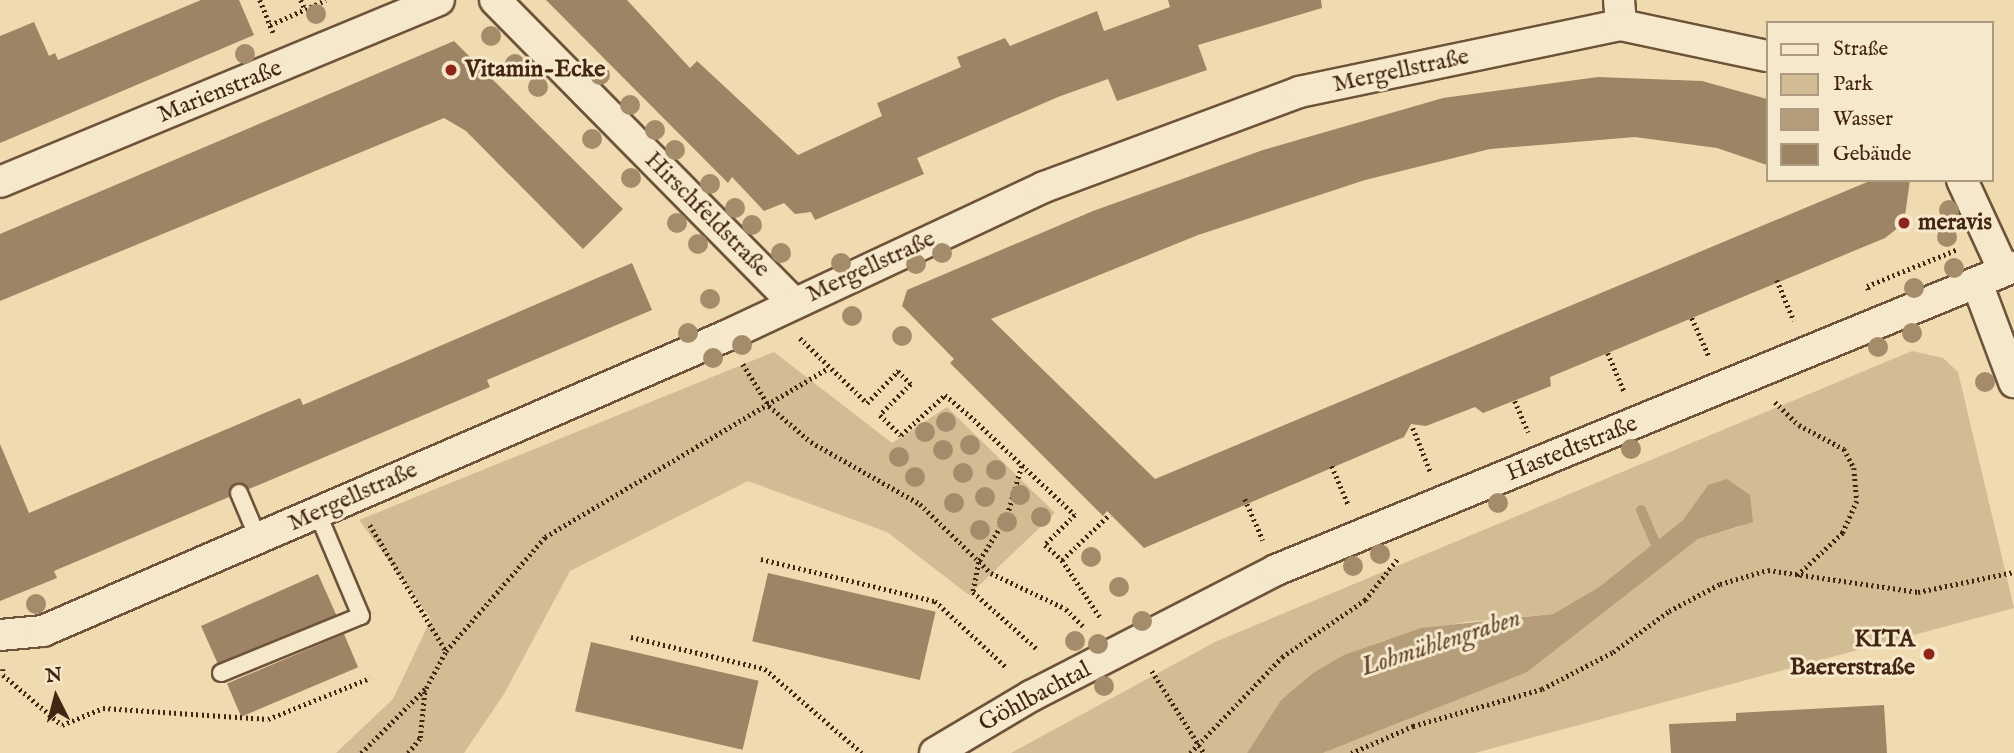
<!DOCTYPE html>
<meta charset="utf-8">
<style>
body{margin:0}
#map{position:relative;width:2014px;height:753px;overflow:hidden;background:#efdbaf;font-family:"IM FELL English",serif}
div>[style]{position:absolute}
.green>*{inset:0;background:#d2bc94}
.water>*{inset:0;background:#b59d7a}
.stream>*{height:10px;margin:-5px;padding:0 5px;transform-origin:5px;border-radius:5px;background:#b59d7a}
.building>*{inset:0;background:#9c8464;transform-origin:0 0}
.path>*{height:4.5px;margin-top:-2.25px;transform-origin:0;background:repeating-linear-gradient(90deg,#432513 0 2px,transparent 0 5.5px)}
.roads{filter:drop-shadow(2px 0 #6e523a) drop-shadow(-2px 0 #6e523a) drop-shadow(0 2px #6e523a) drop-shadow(0 -2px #6e523a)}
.service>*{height:16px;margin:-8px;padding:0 8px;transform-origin:8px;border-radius:8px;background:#f5e8cb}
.minor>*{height:30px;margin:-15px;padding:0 15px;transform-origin:15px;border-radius:15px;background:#f5e8cb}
.trees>*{width:20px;height:20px;margin:-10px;border-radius:50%;background:#a48c6b}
.dots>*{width:19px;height:19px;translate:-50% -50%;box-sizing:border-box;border:4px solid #f5e8cb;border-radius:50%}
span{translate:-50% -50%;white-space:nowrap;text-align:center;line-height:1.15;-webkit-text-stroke:6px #f5e8cb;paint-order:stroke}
.poi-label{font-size:24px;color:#432513;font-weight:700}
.left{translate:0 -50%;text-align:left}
.right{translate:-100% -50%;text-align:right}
.street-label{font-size:24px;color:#432513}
.water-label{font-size:26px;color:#654932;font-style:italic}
.legend{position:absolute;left:1766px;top:21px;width:228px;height:161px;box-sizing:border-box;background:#f5e8cb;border:2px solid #ae9a81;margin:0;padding:9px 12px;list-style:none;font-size:21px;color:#432513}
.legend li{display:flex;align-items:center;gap:14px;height:35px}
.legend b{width:35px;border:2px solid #ae9a81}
.north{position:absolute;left:21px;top:662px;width:70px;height:70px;-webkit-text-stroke:5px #f5e8cb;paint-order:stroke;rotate:354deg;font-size:19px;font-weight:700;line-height:28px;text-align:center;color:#432513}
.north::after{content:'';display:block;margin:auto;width:24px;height:32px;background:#432513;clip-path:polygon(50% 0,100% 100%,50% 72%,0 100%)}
</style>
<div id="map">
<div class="green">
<i style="clip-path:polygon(1912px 351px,1943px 358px,1958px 372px,2014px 608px,1475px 753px,1323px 753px,1407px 720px,1597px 613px,1698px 539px,1742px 526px,1750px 495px,1727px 480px,1708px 485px,1683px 520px,1599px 587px,1553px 614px,1464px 622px,1382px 641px,1313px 673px,1281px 700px,1247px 753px,1011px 753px,1215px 642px)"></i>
<i style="clip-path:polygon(774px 352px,892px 443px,947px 407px,1055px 513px,969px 595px,887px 532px,748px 481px,570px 571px,504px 694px,464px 753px,336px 753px,393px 699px,431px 619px,359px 520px)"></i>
</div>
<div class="water">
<i style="clip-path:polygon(1727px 479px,1750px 495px,1753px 522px,1698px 539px,1527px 672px,1323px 753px,1247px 753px,1281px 700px,1313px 673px,1344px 655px,1421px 628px,1553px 614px,1599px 587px,1683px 520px,1708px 485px)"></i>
</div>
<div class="stream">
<i style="left:1641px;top:510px;width:48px;rotate:66.6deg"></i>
</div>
<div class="building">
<i style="clip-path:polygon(201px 0,239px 0,254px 35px,0 143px,0 36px,34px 22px,49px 56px,55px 53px,58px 60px)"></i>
<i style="clip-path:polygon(546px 0,627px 0,690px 68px,697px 61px,798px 155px,882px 116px,877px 103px,961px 67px,957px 57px,1005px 38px,1010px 46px,1097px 11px,1104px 31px,1170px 7px,1168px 0,1321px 0,1322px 8px,1198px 45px,1207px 70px,1117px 101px,1108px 79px,1058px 97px,917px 158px,924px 174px,815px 220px,811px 212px,795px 214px,784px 203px,764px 211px,732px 177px,728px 183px)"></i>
<i style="clip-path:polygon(454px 41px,623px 209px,583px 249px,466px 131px,444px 118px,0 301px,0 234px)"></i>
<i style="clip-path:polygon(1598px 77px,1702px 81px,1767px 99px,1767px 165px,1717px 148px,1635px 137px,1490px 149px,1365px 180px,1198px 235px,991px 319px,1155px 479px,1872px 180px,1910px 180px,1904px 223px,1885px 238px,1550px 377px,1551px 386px,1483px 413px,1475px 407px,1426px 426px,1411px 424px,1404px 437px,1144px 548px,1107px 511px,1103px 516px,950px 363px,954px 359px,902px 306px,907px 290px,1093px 211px,1263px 150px,1443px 98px)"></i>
<i style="clip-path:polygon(632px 263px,652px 310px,487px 380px,490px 387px,249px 489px,234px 484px,229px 497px,54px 571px,57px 578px,0 601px,0 444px,29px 513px,300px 398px,303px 405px)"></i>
<i style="left:768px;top:573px;width:172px;height:70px;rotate:13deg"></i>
<i style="left:318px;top:574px;width:45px;height:128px;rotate:66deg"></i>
<i style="left:344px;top:634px;width:36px;height:127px;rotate:67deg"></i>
<i style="left:591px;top:642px;width:172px;height:71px;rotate:13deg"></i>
<i style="clip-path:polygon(1884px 705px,1887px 753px,1671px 753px,1669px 724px,1736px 721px,1736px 713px)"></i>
</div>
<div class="path">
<i style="left:260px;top:0;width:37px;rotate:68deg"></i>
<i style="left:301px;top:0;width:10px;rotate:66deg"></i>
<i style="left:270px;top:25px;width:61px;rotate:-24.1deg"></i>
<i style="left:1777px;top:280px;width:44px;rotate:67.5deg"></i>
<i style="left:1868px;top:290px;width:4px;rotate:-104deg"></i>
<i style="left:1867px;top:286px;width:98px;rotate:-22.1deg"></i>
<i style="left:1692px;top:318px;width:42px;rotate:65.9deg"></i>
<i style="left:800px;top:338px;width:93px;rotate:44.1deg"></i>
<i style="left:867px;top:403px;width:45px;rotate:-45.9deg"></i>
<i style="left:898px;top:371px;width:18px;rotate:45deg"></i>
<i style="left:911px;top:384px;width:44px;rotate:135deg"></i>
<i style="left:880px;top:415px;width:29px;rotate:44deg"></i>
<i style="left:901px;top:435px;width:59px;rotate:-42.3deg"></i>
<i style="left:945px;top:395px;width:33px;rotate:40deg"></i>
<i style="left:970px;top:416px;width:144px;rotate:43.3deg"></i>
<i style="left:1075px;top:515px;width:42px;rotate:135deg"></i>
<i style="left:1045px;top:545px;width:23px;rotate:41deg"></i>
<i style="left:1062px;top:560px;width:69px;rotate:56.3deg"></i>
<i style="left:1608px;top:353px;width:41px;rotate:67.2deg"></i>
<i style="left:743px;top:364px;width:49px;rotate:58.2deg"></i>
<i style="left:769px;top:406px;width:55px;rotate:40.6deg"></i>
<i style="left:811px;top:442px;width:125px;rotate:29.6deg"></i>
<i style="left:920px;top:504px;width:99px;rotate:44.2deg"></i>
<i style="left:991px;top:573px;width:83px;rotate:25.6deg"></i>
<i style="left:1066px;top:609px;width:24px;rotate:45deg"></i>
<i style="left:1515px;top:401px;width:34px;rotate:67deg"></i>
<i style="left:1775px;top:402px;width:33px;rotate:44deg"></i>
<i style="left:1799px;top:425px;width:51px;rotate:28.1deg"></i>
<i style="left:1844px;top:449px;width:21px;rotate:62deg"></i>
<i style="left:1854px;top:468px;width:33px;rotate:85deg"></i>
<i style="left:1857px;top:501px;width:35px;rotate:114deg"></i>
<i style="left:1843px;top:533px;width:63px;rotate:136.9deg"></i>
<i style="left:1413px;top:428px;width:48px;rotate:68.2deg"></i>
<i style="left:1022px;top:466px;width:53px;rotate:106.4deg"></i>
<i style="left:1007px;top:517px;width:53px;rotate:121.9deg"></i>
<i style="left:979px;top:562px;width:31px;rotate:101deg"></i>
<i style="left:973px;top:592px;width:86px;rotate:41.7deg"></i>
<i style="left:1332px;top:466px;width:41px;rotate:67.2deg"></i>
<i style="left:1245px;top:499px;width:45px;rotate:66.3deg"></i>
<i style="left:370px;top:525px;width:147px;rotate:58.9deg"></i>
<i style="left:761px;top:559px;width:179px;rotate:13.6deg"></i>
<i style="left:935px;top:601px;width:96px;rotate:42.9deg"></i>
<i style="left:1062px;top:560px;width:66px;rotate:-43.8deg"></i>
<i style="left:631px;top:637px;width:138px;rotate:13.4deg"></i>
<i style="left:765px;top:669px;width:128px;rotate:40.9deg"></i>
<i style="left:3px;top:669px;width:6px;rotate:90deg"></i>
<i style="left:3px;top:675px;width:77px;rotate:40.3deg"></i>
<i style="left:62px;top:725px;width:44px;rotate:-22.5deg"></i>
<i style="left:103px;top:708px;width:165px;rotate:3.8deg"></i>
<i style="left:268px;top:719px;width:110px;rotate:-21.9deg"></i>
<i style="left:1152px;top:671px;width:97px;rotate:57.6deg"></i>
<i style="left:361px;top:753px;width:92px;rotate:-45deg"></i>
<i style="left:426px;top:688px;width:42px;rotate:-61.6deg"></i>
<i style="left:446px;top:651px;width:151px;rotate:-49deg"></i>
<i style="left:545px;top:537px;width:330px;rotate:-30.8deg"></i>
<i style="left:408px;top:753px;width:19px;rotate:-51deg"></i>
<i style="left:420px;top:738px;width:50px;rotate:-84.3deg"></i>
<i style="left:1190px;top:753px;width:133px;rotate:-46.2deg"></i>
<i style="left:1282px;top:657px;width:101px;rotate:-34.5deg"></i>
<i style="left:1365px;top:600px;width:53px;rotate:-51.8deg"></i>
<i style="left:1351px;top:753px;width:68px;rotate:-23.5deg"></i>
<i style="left:1413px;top:726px;width:134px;rotate:-16deg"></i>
<i style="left:1542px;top:689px;width:80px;rotate:-27.5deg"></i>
<i style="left:1613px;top:652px;width:69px;rotate:-36.2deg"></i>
<i style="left:1669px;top:611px;width:58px;rotate:-27.9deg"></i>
<i style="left:1720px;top:584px;width:50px;rotate:-16.3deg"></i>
<i style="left:1768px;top:570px;width:152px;rotate:8.3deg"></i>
<i style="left:1918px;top:592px;width:98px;rotate:-11.8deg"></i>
</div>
<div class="roads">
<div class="service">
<i style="left:239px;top:493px;width:49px;rotate:67.1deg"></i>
<i style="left:221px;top:673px;width:151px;rotate:-22.2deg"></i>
<i style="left:361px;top:616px;width:113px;rotate:-112.9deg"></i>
</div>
<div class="minor">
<i style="left:495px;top:0;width:426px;rotate:45.4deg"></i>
<i style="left:1619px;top:0;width:25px;rotate:85deg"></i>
<i style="left:1962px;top:180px;width:100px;rotate:65.2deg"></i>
<i style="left:0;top:182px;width:475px;rotate:-22.5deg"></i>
<i style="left:1977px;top:283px;width:106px;rotate:69.5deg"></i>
<i style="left:0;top:635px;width:43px;rotate:-5.3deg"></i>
<i style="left:43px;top:631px;width:744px;rotate:-23.36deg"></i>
<i style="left:726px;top:336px;width:351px;rotate:-25.1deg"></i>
<i style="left:1044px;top:187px;width:272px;rotate:-20.4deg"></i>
<i style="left:1299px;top:92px;width:329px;rotate:-11.8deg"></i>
<i style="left:1621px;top:25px;width:149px;rotate:12deg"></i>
<i style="left:935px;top:753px;width:112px;rotate:-30.7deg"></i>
<i style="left:1031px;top:696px;width:276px;rotate:-27.2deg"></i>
<i style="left:1276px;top:570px;width:798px;rotate:-22.32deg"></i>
</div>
</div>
<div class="trees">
<i style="left:316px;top:14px"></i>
<i style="left:491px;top:36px"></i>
<i style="left:245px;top:54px"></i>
<i style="left:515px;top:64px"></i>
<i style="left:600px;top:75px"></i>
<i style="left:538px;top:87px"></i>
<i style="left:630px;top:105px"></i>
<i style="left:655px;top:130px"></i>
<i style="left:592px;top:139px"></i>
<i style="left:675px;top:150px"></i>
<i style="left:631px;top:178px"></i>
<i style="left:710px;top:184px"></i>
<i style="left:735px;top:208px"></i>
<i style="left:1949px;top:210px"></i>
<i style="left:677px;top:223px"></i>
<i style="left:752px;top:225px"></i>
<i style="left:1947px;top:237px"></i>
<i style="left:698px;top:244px"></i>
<i style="left:781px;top:253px"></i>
<i style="left:942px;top:253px"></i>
<i style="left:841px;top:263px"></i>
<i style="left:916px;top:264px"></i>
<i style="left:1954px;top:268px"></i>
<i style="left:1914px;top:288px"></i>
<i style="left:710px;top:299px"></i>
<i style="left:852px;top:316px"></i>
<i style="left:688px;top:333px"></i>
<i style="left:1912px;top:333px"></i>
<i style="left:902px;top:336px"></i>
<i style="left:742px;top:345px"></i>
<i style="left:1878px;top:347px"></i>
<i style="left:713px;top:358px"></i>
<i style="left:1985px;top:382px"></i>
<i style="left:946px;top:422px"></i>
<i style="left:925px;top:432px"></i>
<i style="left:970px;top:445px"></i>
<i style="left:1631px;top:449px"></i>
<i style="left:943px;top:450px"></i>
<i style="left:899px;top:457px"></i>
<i style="left:996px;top:470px"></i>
<i style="left:963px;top:473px"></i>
<i style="left:915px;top:477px"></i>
<i style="left:1020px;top:495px"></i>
<i style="left:985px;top:497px"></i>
<i style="left:954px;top:503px"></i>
<i style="left:1498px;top:503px"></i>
<i style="left:1041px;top:517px"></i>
<i style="left:1007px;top:522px"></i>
<i style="left:980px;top:530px"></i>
<i style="left:1380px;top:554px"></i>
<i style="left:1091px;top:557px"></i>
<i style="left:1353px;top:566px"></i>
<i style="left:1119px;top:587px"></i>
<i style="left:36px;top:604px"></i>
<i style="left:1142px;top:621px"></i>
<i style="left:1075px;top:641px"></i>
<i style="left:1098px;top:644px"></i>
<i style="left:1104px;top:686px"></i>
</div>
<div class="dots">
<i style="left:451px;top:70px;background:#8f2418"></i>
<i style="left:1904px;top:223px;background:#8f2418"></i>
<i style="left:1929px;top:654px;background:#8f2418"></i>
</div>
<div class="poi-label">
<span class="left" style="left:465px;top:70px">Vitamin-Ecke</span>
<span class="left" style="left:1918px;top:223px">meravis</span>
<span class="right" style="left:1915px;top:654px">KITA<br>Baererstraße</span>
</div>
<div class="street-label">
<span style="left:1401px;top:71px;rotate:-12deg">Mergellstraße</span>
<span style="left:220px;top:92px;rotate:-22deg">Marienstraße</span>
<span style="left:707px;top:215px;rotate:45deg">Hirschfeldstraße</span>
<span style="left:871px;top:267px;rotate:-25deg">Mergellstraße</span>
<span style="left:1572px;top:449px;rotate:-22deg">Hastedtstraße</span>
<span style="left:353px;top:497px;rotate:-24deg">Mergellstraße</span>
<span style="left:1035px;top:697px;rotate:-28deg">Göhlbachtal</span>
</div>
<div class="water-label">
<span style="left:1441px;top:643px;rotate:-18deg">Lohmühlengraben</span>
</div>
<ul class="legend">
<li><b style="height:9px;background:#f5e8cb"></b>Straße</li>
<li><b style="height:19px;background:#d2bc94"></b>Park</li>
<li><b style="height:19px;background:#b59d7a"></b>Wasser</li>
<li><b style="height:19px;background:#9c8464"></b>Gebäude</li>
</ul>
<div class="north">N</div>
</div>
